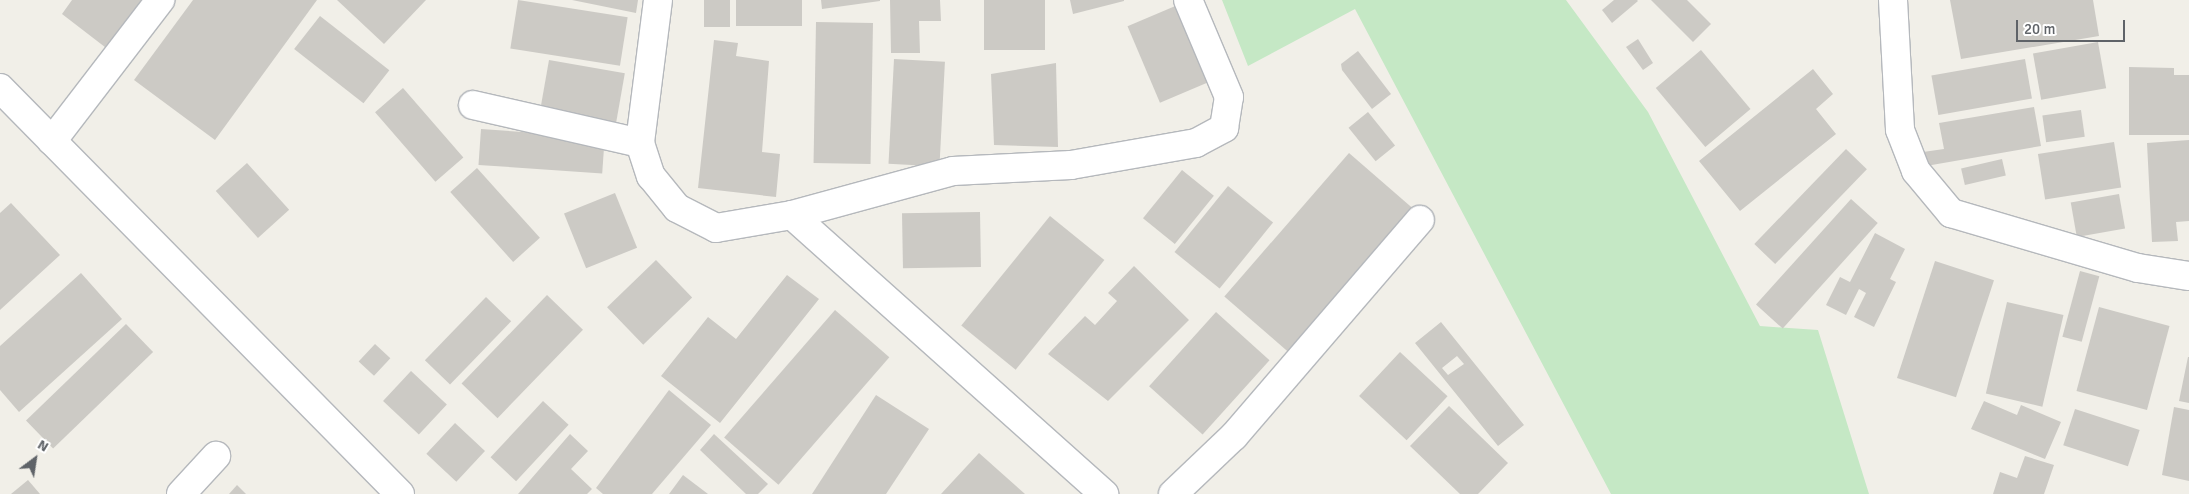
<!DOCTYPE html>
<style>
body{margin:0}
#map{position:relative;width:2189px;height:494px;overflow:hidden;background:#f1efe8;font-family:Signika,sans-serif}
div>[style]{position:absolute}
.green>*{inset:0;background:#c5e8c5}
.building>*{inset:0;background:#cccac5;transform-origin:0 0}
.roads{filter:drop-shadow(1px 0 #b5b8bc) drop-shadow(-1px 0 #b5b8bc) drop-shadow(0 1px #b5b8bc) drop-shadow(0 -1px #b5b8bc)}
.minor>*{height:28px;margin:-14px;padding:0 14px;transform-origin:14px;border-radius:14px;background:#fff}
span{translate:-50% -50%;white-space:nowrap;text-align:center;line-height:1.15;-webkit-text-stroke:5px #fff;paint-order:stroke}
.north{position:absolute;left:10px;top:434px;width:50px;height:50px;-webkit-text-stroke:4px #fff;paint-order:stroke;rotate:31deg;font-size:14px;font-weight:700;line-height:20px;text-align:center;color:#5f6368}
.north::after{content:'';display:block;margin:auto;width:18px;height:22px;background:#5f6368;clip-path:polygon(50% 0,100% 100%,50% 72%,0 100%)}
.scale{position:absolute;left:2016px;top:20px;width:109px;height:22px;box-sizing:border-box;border:2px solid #5f6368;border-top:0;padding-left:6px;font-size:15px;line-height:18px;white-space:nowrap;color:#5f6368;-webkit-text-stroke:4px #fff;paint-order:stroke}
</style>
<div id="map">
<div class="green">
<i style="clip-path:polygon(1222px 0,1566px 0,1648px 112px,1760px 326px,1818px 330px,1869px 494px,1611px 494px,1355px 9px,1248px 66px)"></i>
</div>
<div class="building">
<i style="clip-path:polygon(72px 0,155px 0,114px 54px,62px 14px)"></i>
<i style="clip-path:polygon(193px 0,317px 0,215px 140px,134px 80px)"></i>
<i style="clip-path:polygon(337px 0,426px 0,384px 44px)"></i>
<i style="left:518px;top:0;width:111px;height:49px;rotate:9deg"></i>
<i style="clip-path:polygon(572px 0,638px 0,636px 13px)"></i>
<i style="left:704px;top:0;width:26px;height:27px"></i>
<i style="left:736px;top:0;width:66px;height:26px"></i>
<i style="clip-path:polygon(821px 0,880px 0,880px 1px,822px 9px)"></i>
<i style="clip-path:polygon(890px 0,940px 0,941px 21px,919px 21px,920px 53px,891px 53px)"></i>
<i style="left:984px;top:0;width:61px;height:50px"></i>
<i style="clip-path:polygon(1070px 0,1124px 0,1124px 1px,1073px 14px)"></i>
<i style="clip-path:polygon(1614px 0,1637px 0,1638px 1px,1612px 23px,1602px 10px)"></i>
<i style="clip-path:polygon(1651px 0,1687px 0,1711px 24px,1693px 42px)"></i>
<i style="clip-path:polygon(1950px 0,2093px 0,2099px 36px,1961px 59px)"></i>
<i style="left:1180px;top:4px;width:83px;height:57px;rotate:67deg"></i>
<i style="left:320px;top:16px;width:88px;height:42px;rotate:38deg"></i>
<i style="left:816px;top:22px;width:57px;height:141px;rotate:1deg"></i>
<i style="clip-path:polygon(1638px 39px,1653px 63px,1643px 70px,1626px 47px)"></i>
<i style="clip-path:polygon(714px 40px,738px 43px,736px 56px,769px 61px,762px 152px,780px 154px,776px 197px,698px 188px)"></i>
<i style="left:2098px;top:42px;width:47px;height:66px;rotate:80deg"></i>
<i style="left:1701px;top:50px;width:77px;height:59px;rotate:50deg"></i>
<i style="clip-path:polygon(1358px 51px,1391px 94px,1372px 109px,1342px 70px,1341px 64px)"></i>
<i style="left:894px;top:59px;width:51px;height:105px;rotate:3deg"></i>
<i style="left:2025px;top:59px;width:40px;height:95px;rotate:80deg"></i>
<i style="left:549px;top:60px;width:77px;height:51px;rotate:10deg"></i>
<i style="clip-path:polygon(1056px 63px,1058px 147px,994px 145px,991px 74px)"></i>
<i style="clip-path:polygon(2129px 67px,2174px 68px,2174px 75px,2189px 75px,2189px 135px,2129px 135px)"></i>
<i style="clip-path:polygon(1813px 69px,1833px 94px,1816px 109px,1836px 134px,1740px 211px,1699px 161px)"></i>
<i style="left:403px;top:88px;width:92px;height:37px;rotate:49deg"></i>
<i style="clip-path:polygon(2034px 107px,2041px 146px,1926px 166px,1923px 152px,1944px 149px,1939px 123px)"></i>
<i style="left:2081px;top:110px;width:27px;height:39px;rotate:82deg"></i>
<i style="left:1368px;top:112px;width:43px;height:25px;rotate:51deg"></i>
<i style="left:481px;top:129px;width:124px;height:36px;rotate:4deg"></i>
<i style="clip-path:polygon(2189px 140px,2189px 221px,2176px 222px,2178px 241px,2152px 242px,2147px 143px)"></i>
<i style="left:2114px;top:142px;width:46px;height:77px;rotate:81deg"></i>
<i style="left:1846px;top:149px;width:29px;height:132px;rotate:44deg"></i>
<i style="left:1349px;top:153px;width:92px;height:190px;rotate:41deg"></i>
<i style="left:2002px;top:159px;width:17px;height:42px;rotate:77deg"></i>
<i style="left:247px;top:163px;width:63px;height:42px;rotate:48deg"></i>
<i style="left:477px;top:168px;width:94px;height:36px;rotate:48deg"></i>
<i style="left:1182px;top:170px;width:41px;height:62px;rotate:39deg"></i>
<i style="left:1228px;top:186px;width:58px;height:85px;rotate:39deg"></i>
<i style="left:615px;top:193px;width:59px;height:55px;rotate:68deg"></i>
<i style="left:2119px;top:194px;width:35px;height:49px;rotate:80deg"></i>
<i style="left:1851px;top:199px;width:36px;height:142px;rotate:42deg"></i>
<i style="clip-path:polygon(11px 203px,60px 255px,0 310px,0 213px)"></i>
<i style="left:980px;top:212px;width:55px;height:78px;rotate:89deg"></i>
<i style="left:1050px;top:216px;width:70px;height:141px;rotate:39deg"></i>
<i style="clip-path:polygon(1875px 233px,1905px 249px,1890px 279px,1896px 282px,1874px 327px,1854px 317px,1866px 293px,1859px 289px,1846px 315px,1826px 305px,1840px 277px,1850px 282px)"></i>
<i style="left:656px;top:260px;width:52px;height:68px;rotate:46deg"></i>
<i style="left:1935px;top:261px;width:62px;height:123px;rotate:18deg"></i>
<i style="clip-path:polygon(1134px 266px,1189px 320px,1108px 401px,1048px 354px,1085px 316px,1095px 325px,1117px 301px,1108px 293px)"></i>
<i style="left:2080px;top:271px;width:20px;height:68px;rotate:15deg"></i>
<i style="clip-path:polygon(81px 273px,122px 319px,19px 412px,0 390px,0 346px)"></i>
<i style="clip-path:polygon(787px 275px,819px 299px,720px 423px,661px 376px,708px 317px,736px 339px)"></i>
<i style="left:547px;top:295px;width:50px;height:123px;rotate:44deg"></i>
<i style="left:486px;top:297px;width:35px;height:88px;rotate:44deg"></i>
<i style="left:2007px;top:302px;width:58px;height:94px;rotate:13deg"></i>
<i style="left:2099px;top:307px;width:73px;height:87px;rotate:15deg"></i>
<i style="left:835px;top:310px;width:72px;height:169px;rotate:41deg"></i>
<i style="left:1216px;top:312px;width:72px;height:100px;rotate:42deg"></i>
<i style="clip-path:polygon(evenodd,1441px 322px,1524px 425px,1498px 446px,1415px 343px,1441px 322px,1457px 356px,1464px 364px,1448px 375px,1442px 368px,1457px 356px)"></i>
<i style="left:126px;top:324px;width:39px;height:139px;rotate:46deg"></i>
<i style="left:375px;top:344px;width:21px;height:24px;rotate:43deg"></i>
<i style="left:1400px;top:352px;width:65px;height:60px;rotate:43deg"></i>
<i style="clip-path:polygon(2188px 357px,2189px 357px,2189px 403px,2179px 401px)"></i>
<i style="left:411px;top:371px;width:49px;height:41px;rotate:43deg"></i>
<i style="clip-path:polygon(669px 390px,711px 425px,652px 494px,603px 494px,596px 488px)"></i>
<i style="clip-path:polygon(876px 395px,929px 429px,886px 494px,812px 494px)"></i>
<i style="left:543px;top:401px;width:35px;height:77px;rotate:43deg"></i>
<i style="clip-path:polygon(1984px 401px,2017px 415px,2021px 405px,2061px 422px,2045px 459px,1971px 429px)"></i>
<i style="clip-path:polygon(1449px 406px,1508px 463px,1478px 494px,1460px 494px,1410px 446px)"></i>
<i style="clip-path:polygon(2174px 407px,2189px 410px,2189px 481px,2162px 475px)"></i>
<i style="left:2075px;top:409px;width:68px;height:38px;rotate:18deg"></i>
<i style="left:455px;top:423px;width:41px;height:42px;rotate:43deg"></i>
<i style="clip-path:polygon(570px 434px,588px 451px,571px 469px,592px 489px,587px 494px,518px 494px)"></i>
<i style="clip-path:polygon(714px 434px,768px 484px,758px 494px,746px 494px,700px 450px)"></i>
<i style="clip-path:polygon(979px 453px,1025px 494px,941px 494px)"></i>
<i style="clip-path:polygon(2025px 456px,2054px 465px,2044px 494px,1993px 494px,2000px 472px,2017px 478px)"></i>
<i style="clip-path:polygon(683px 475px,708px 494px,669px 494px)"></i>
<i style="clip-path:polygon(28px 480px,40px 494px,11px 494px)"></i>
<i style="clip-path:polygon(237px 485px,246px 494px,229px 494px)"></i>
</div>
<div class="roads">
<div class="minor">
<i style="left:658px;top:0;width:144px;rotate:97.2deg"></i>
<i style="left:640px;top:143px;width:35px;rotate:72deg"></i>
<i style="left:651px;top:176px;width:41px;rotate:50.9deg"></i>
<i style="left:677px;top:208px;width:44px;rotate:27.1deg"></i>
<i style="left:716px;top:228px;width:77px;rotate:-9.7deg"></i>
<i style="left:792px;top:215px;width:167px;rotate:-15.3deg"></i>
<i style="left:953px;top:171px;width:118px;rotate:-2.9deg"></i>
<i style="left:1071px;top:165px;width:127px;rotate:-10deg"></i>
<i style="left:1196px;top:143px;width:32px;rotate:-28deg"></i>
<i style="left:1224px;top:128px;width:31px;rotate:-81deg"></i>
<i style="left:1229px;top:97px;width:105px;rotate:-112.9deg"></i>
<i style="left:1893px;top:0;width:130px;rotate:86.9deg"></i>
<i style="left:1900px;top:130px;width:44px;rotate:68.7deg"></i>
<i style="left:1916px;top:171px;width:55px;rotate:50.2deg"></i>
<i style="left:1951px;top:213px;width:195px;rotate:16.4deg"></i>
<i style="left:2138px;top:268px;width:52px;rotate:8.9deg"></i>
<i style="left:0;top:88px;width:570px;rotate:45.43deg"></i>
<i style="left:473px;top:105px;width:171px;rotate:12.8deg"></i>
<i style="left:52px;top:141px;width:178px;rotate:-52.5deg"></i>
<i style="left:792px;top:215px;width:419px;rotate:41.8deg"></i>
<i style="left:181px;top:494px;width:52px;rotate:-47.4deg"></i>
<i style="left:1173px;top:494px;width:84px;rotate:-43.6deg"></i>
<i style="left:1234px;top:436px;width:285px;rotate:-49.3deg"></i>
</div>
</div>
<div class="north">N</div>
<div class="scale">20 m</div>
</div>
